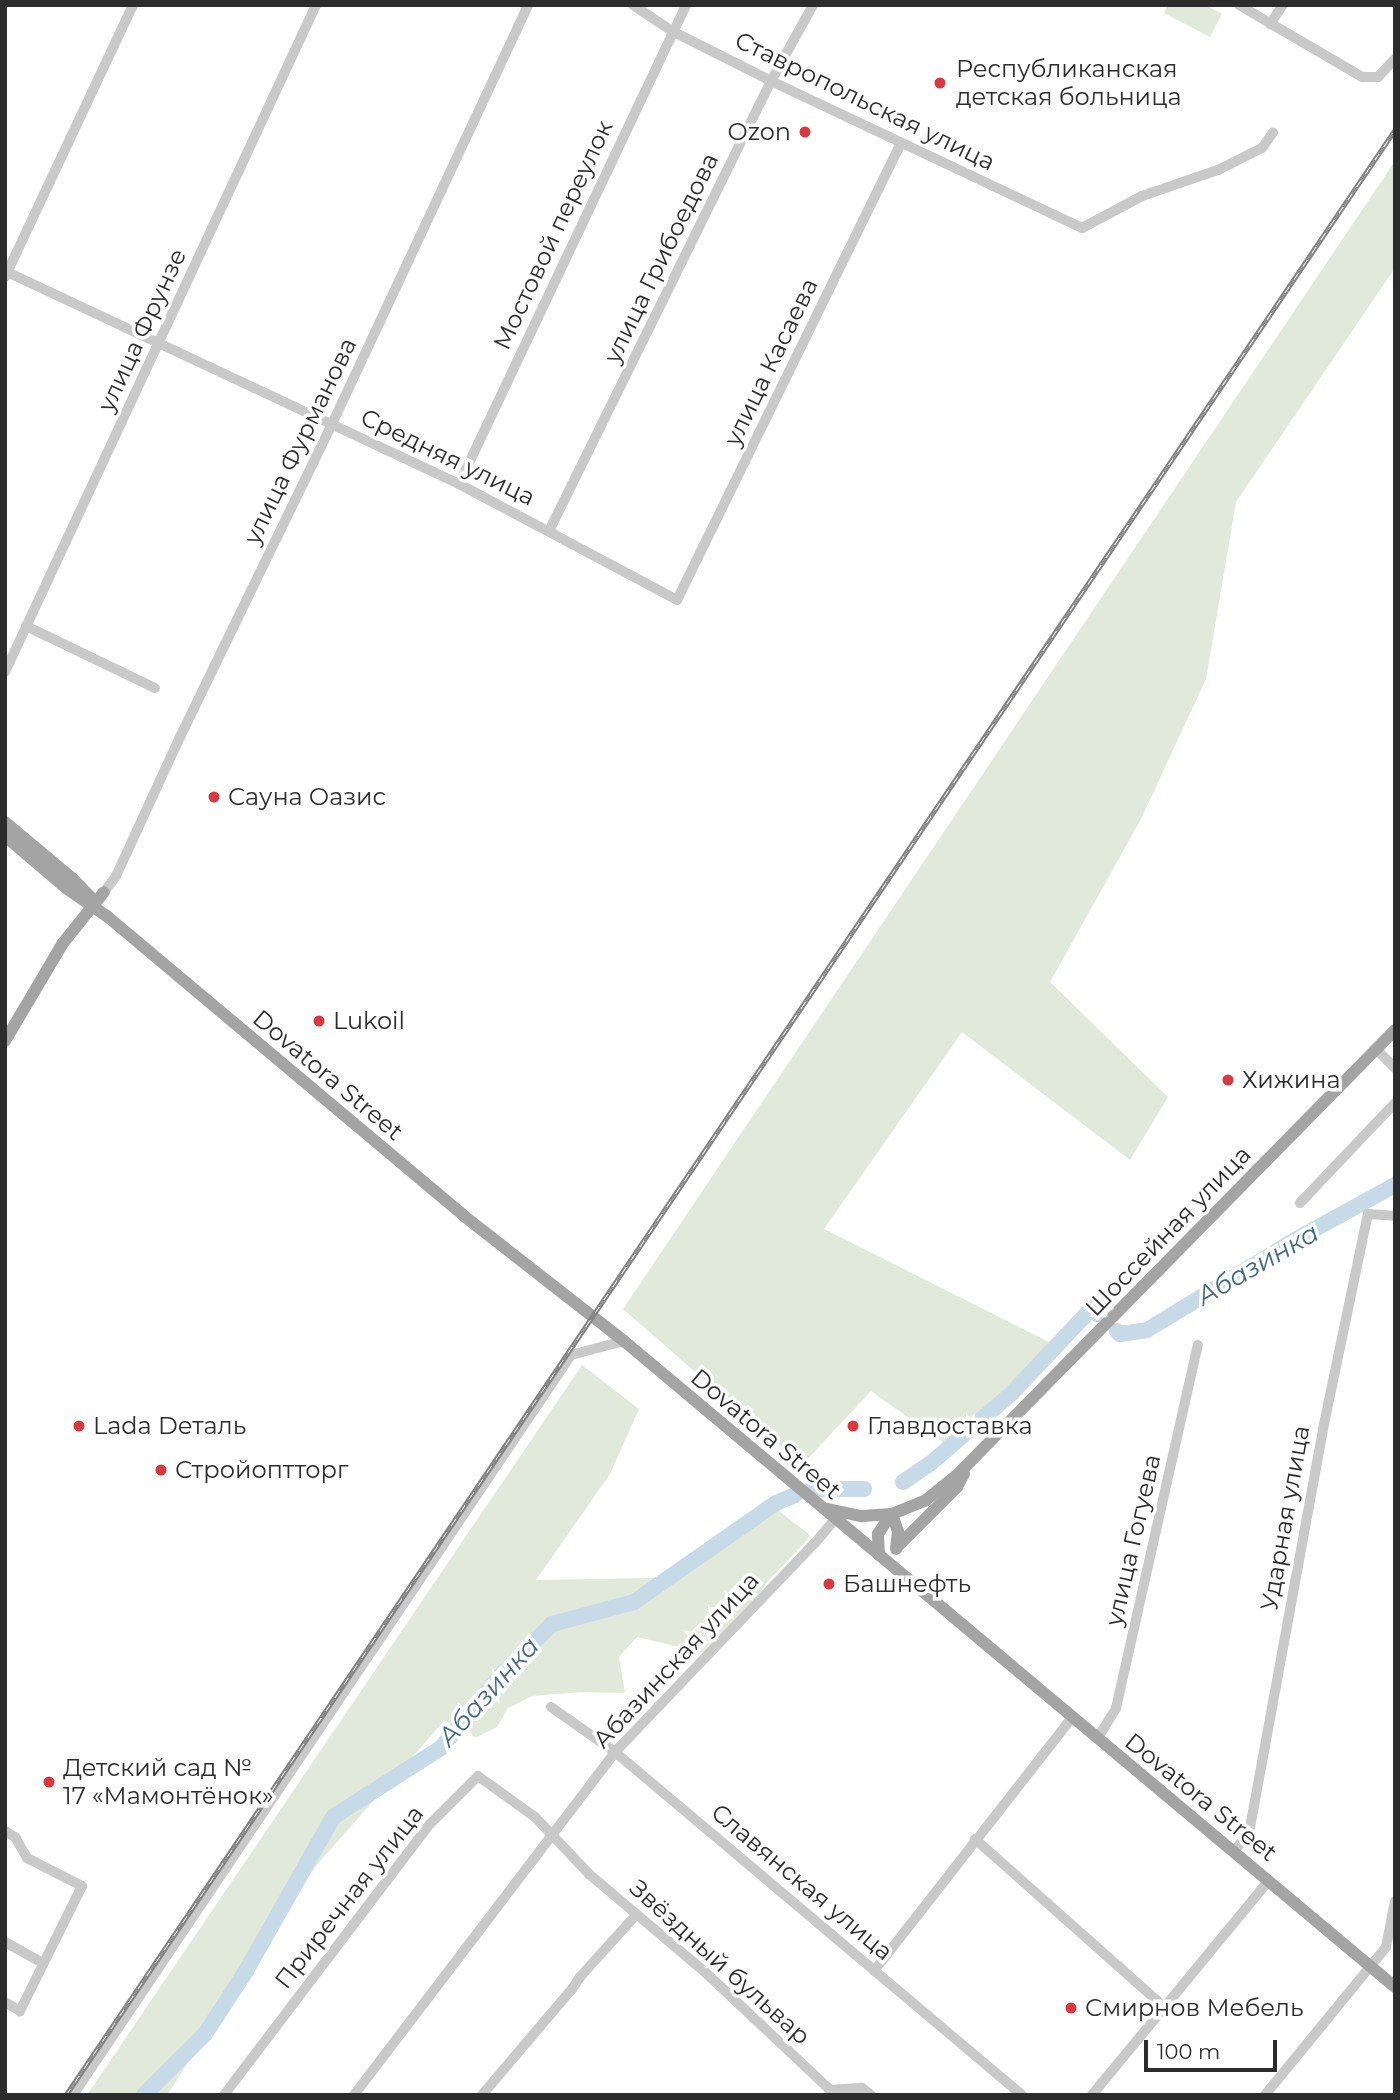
<!DOCTYPE html>
<meta charset="utf-8">
<style>
body{margin:0}
#map{position:relative;width:1400px;height:2100px;overflow:hidden;background:#fff;font-family:Montserrat,sans-serif}
div>[style]{position:absolute}
.green>*{inset:0;background:#e1e9da}
.river>*{height:16px;margin:-8px;padding:0 8px;transform-origin:8px;border-radius:8px;background:#c7dae8}
.minor>*{height:10px;margin:-5px;padding:0 5px;transform-origin:5px;border-radius:5px;background:#c9c9c9}
.major>*{height:12px;margin:-6px;padding:0 6px;transform-origin:6px;border-radius:6px;background:#a4a4a4}
.rail>*{height:5px;margin-top:-2.5px;transform-origin:0;background:repeating-linear-gradient(90deg,#fff 0 8px,#818181 0 16px);box-sizing:border-box;border-block:2px solid #818181}
.dots>*{width:19px;height:19px;translate:-50% -50%;box-sizing:border-box;border:4px solid #fff;border-radius:50%}
span{translate:-50% -50%;white-space:nowrap;text-align:center;line-height:1.15;-webkit-text-stroke:7px #fff;paint-order:stroke}
.poi-label{font-size:24px;color:#2c2c2c}
.left{translate:0 -50%;text-align:left}
.right{translate:-100% -50%;text-align:right}
.street-label{font-size:24px;color:#2c2c2c}
.water-label{font-size:26px;color:#406987;font-style:italic}
.frame{position:absolute;inset:0;border:7px solid #2c2c2c;pointer-events:none}
.scale{position:absolute;left:1144px;top:2040px;width:133px;height:32px;box-sizing:border-box;border:4px solid #2c2c2c;border-top:0;padding-left:9px;font-size:21px;line-height:24px;white-space:nowrap;color:#2c2c2c;-webkit-text-stroke:5px #fff;paint-order:stroke}
</style>
<div id="map">
<div class="green">
<i style="clip-path:polygon(1168px 5px,1205px 5px,1222px 14px,1210px 37px,1164px 13px)"></i>
<i style="clip-path:polygon(1395px 161px,1395px 268px,1236px 502px,1206px 679px,1141px 819px,1050px 982px,1168px 1097px,1130px 1160px,962px 1032px,824px 1229px,1053px 1344px,948px 1446px,871px 1391px,802px 1465px,623px 1309px)"></i>
<i style="clip-path:polygon(582px 1365px,639px 1409px,610px 1474px,536px 1580px,654px 1578px,724px 1535px,765px 1500px,811px 1536px,768px 1581px,739px 1623px,705px 1653px,637px 1637px,619px 1657px,625px 1693px,581px 1692px,532px 1696px,508px 1708px,497px 1727px,475px 1738px,469px 1730px,444px 1721px,315px 1867px,167px 2095px,87px 2095px)"></i>
</div>
<div class="river">
<i style="left:1117px;top:1331px;width:4px;rotate:45deg"></i>
<i style="left:1120px;top:1334px;width:27px;rotate:-8deg"></i>
<i style="left:1147px;top:1330px;width:173px;rotate:-31.3deg"></i>
<i style="left:1295px;top:1240px;width:114px;rotate:-28.8deg"></i>
<i style="left:903px;top:1482px;width:34px;rotate:-34deg"></i>
<i style="left:931px;top:1463px;width:106px;rotate:-40.8deg"></i>
<i style="left:1011px;top:1394px;width:118px;rotate:-46.7deg"></i>
<i style="left:1092px;top:1308px;width:8px;rotate:50deg"></i>
<i style="left:812px;top:1489px;width:52px"></i>
<i style="left:144px;top:2095px;width:86px;rotate:-45deg"></i>
<i style="left:205px;top:2034px;width:75px;rotate:-56.9deg"></i>
<i style="left:246px;top:1971px;width:177px;rotate:-60.5deg"></i>
<i style="left:333px;top:1817px;width:128px;rotate:-32.6deg"></i>
<i style="left:441px;top:1748px;width:93px;rotate:-50.7deg"></i>
<i style="left:500px;top:1676px;width:74px;rotate:-45deg"></i>
<i style="left:552px;top:1624px;width:85px;rotate:-15deg"></i>
<i style="left:634px;top:1602px;width:173px;rotate:-34.9deg"></i>
<i style="left:776px;top:1503px;width:21px;rotate:-23deg"></i>
</div>
<div class="minor">
<i style="left:633px;top:5px;width:47px;rotate:33.7deg"></i>
<i style="left:672px;top:31px;width:111px;rotate:26.8deg"></i>
<i style="left:771px;top:81px;width:344px;rotate:25.3deg"></i>
<i style="left:1082px;top:228px;width:68px;rotate:-28.1deg"></i>
<i style="left:1142px;top:196px;width:80px;rotate:-18.9deg"></i>
<i style="left:1218px;top:170px;width:49px;rotate:-26.6deg"></i>
<i style="left:1262px;top:148px;width:19px;rotate:-55deg"></i>
<i style="left:1239px;top:5px;width:143px;rotate:30.3deg"></i>
<i style="left:1362px;top:77px;width:16px"></i>
<i style="left:1378px;top:77px;width:25px;rotate:-47deg"></i>
<i style="left:1270px;top:24px;width:23px;rotate:-56deg"></i>
<i style="left:5px;top:271px;width:501px;rotate:25.13deg"></i>
<i style="left:459px;top:484px;width:247px;rotate:28deg"></i>
<i style="left:677px;top:600px;width:509px;rotate:-63.89deg"></i>
<i style="left:5px;top:277px;width:301px;rotate:-64.8deg"></i>
<i style="left:459px;top:484px;width:530px;rotate:-64.64deg"></i>
<i style="left:549px;top:531px;width:502px;rotate:-63.74deg"></i>
<i style="left:771px;top:81px;width:87px;rotate:-61.1deg"></i>
<i style="left:26px;top:626px;width:143px;rotate:25.7deg"></i>
<i style="left:5px;top:672px;width:736px;rotate:-65deg"></i>
<i style="left:104px;top:892px;width:20px;rotate:-53deg"></i>
<i style="left:116px;top:876px;width:155px;rotate:-65.3deg"></i>
<i style="left:181px;top:735px;width:346px;rotate:-64.1deg"></i>
<i style="left:332px;top:424px;width:463px;rotate:-64.9deg"></i>
<i style="left:1376px;top:1049px;width:27px;rotate:45deg"></i>
<i style="left:1300px;top:1203px;width:138px;rotate:-46.5deg"></i>
<i style="left:551px;top:1707px;width:78px;rotate:35.1deg"></i>
<i style="left:615px;top:1752px;width:532px;rotate:40.12deg"></i>
<i style="left:1097px;top:1739px;width:36px;rotate:-58deg"></i>
<i style="left:1116px;top:1708px;width:372px;rotate:-77.3deg"></i>
<i style="left:5px;top:1831px;width:12px;rotate:31deg"></i>
<i style="left:15px;top:1837px;width:24px;rotate:60deg"></i>
<i style="left:27px;top:1858px;width:62px;rotate:27deg"></i>
<i style="left:82px;top:1886px;width:140px;rotate:116.4deg"></i>
<i style="left:20px;top:2011px;width:17px;rotate:-149deg"></i>
<i style="left:975px;top:1839px;width:253px;rotate:41.6deg"></i>
<i style="left:1234px;top:1851px;width:23px;rotate:-50deg"></i>
<i style="left:1249px;top:1833px;width:416px;rotate:-79.6deg"></i>
<i style="left:1324px;top:1424px;width:215px;rotate:-78.2deg"></i>
<i style="left:1368px;top:1214px;width:27px;rotate:4deg"></i>
<i style="left:5px;top:1942px;width:43px;rotate:28.9deg"></i>
<i style="left:874px;top:1971px;width:321px;rotate:-52deg"></i>
<i style="left:73px;top:2095px;width:892px;rotate:-56.06deg"></i>
<i style="left:571px;top:1355px;width:55px;rotate:-14.8deg"></i>
<i style="left:224px;top:2095px;width:340px;rotate:-52.8deg"></i>
<i style="left:430px;top:1824px;width:68px;rotate:-45deg"></i>
<i style="left:478px;top:1776px;width:70px;rotate:35.7deg"></i>
<i style="left:535px;top:1817px;width:79px;rotate:46.5deg"></i>
<i style="left:589px;top:1874px;width:152px;rotate:40.2deg"></i>
<i style="left:705px;top:1972px;width:172px;rotate:43.3deg"></i>
<i style="left:830px;top:2090px;width:32px;rotate:-4deg"></i>
<i style="left:862px;top:2088px;width:11px;rotate:38deg"></i>
<i style="left:354px;top:2095px;width:431px;rotate:-52.7deg"></i>
<i style="left:615px;top:1752px;width:289px;rotate:-46.3deg"></i>
<i style="left:815px;top:1543px;width:31px;rotate:-50deg"></i>
<i style="left:482px;top:2095px;width:139px;rotate:-49.7deg"></i>
<i style="left:572px;top:1989px;width:14px;rotate:-56deg"></i>
<i style="left:580px;top:1977px;width:85px;rotate:-47.9deg"></i>
<i style="left:1092px;top:2095px;width:278px;rotate:-50.5deg"></i>
<i style="left:1265px;top:2095px;width:191px;rotate:-50.7deg"></i>
<i style="left:1386px;top:1947px;width:47px;rotate:-78.9deg"></i>
</div>
<div class="major">
<i style="left:5px;top:822px;width:89px;rotate:40deg"></i>
<i style="left:73px;top:879px;width:28px;rotate:46deg"></i>
<i style="left:5px;top:836px;width:80px;rotate:40.4deg"></i>
<i style="left:66px;top:888px;width:51px;rotate:34.6deg"></i>
<i style="left:108px;top:917px;width:465px;rotate:40deg"></i>
<i style="left:464px;top:1216px;width:203px;rotate:38deg"></i>
<i style="left:624px;top:1341px;width:1006px;rotate:39.96deg"></i>
<i style="left:5px;top:1041px;width:114px;rotate:-59.4deg"></i>
<i style="left:63px;top:943px;width:65px;rotate:-51.2deg"></i>
<i style="left:828px;top:1509px;width:35px;rotate:12deg"></i>
<i style="left:862px;top:1516px;width:30px;rotate:-4deg"></i>
<i style="left:892px;top:1514px;width:37px;rotate:-22deg"></i>
<i style="left:926px;top:1500px;width:38px;rotate:-39deg"></i>
<i style="left:956px;top:1476px;width:626px;rotate:-45.45deg"></i>
<i style="left:892px;top:1514px;width:18px;rotate:71deg"></i>
<i style="left:898px;top:1531px;width:18px;rotate:96deg"></i>
<i style="left:896px;top:1548px;width:86px;rotate:-45deg"></i>
<i style="left:957px;top:1487px;width:15px;rotate:-62deg"></i>
<i style="left:879px;top:1555px;width:21px;rotate:-93deg"></i>
<i style="left:878px;top:1534px;width:24px;rotate:-57deg"></i>
</div>
<div class="rail">
<i style="left:66px;top:2095px;width:2372px;rotate:-55.93deg"></i>
</div>
<div class="dots">
<i style="left:940px;top:83px;background:#d8383e"></i>
<i style="left:805px;top:132px;background:#d8383e"></i>
<i style="left:214px;top:797px;background:#d8383e"></i>
<i style="left:319px;top:1021px;background:#d8383e"></i>
<i style="left:1228px;top:1080px;background:#d8383e"></i>
<i style="left:79px;top:1426px;background:#d8383e"></i>
<i style="left:853px;top:1426px;background:#d8383e"></i>
<i style="left:161px;top:1470px;background:#d8383e"></i>
<i style="left:829px;top:1584px;background:#d8383e"></i>
<i style="left:49px;top:1782px;background:#d8383e"></i>
<i style="left:1071px;top:2008px;background:#d8383e"></i>
</div>
<div class="poi-label">
<span class="left" style="left:956px;top:83px">Республиканская<br>детская больница</span>
<span class="right" style="left:791px;top:132px">Ozon</span>
<span class="left" style="left:228px;top:797px">Сауна Оазис</span>
<span class="left" style="left:333px;top:1021px">Lukoil</span>
<span class="left" style="left:1242px;top:1080px">Хижина</span>
<span class="left" style="left:93px;top:1426px">Lada Dеталь</span>
<span class="left" style="left:867px;top:1426px">Главдоставка</span>
<span class="left" style="left:175px;top:1470px">Стройоптторг</span>
<span class="left" style="left:843px;top:1584px">Башнефть</span>
<span class="left" style="left:63px;top:1782px">Детский сад №<br>17 «Мамонтёнок»</span>
<span class="left" style="left:1085px;top:2008px">Смирнов Мебель</span>
</div>
<div class="street-label">
<span style="left:865px;top:101px;rotate:26deg">Ставропольская улица</span>
<span style="left:553px;top:235px;rotate:-65deg">Мостовой переулок</span>
<span style="left:661px;top:258px;rotate:-64deg">улица Грибоедова</span>
<span style="left:142px;top:330px;rotate:-65deg">улица Фрунзе</span>
<span style="left:771px;top:362px;rotate:-64deg">улица Касаева</span>
<span style="left:300px;top:441px;rotate:-64deg">улица Фурманова</span>
<span style="left:448px;top:457px;rotate:26deg">Средняя улица</span>
<span style="left:328px;top:1075px;rotate:40deg">Dovatora Street</span>
<span style="left:1168px;top:1231px;rotate:-46deg">Шоссейная улица</span>
<span style="left:766px;top:1434px;rotate:40deg">Dovatora Street</span>
<span style="left:1285px;top:1518px;rotate:-80deg">Ударная улица</span>
<span style="left:1133px;top:1540px;rotate:-77deg">улица Гогуева</span>
<span style="left:676px;top:1660px;rotate:-47deg">Абазинская улица</span>
<span style="left:1201px;top:1797px;rotate:39deg">Dovatora Street</span>
<span style="left:802px;top:1882px;rotate:40deg">Славянская улица</span>
<span style="left:349px;top:1897px;rotate:-52deg">Приречная улица</span>
<span style="left:720px;top:1962px;rotate:42deg">Звёздный бульвар</span>
</div>
<div class="water-label">
<span style="left:1258px;top:1265px;rotate:-30deg">Абазинка</span>
<span style="left:489px;top:1692px;rotate:-48deg">Абазинка</span>
</div>
<div class="frame"></div>
<div class="scale">100 m</div>
</div>
